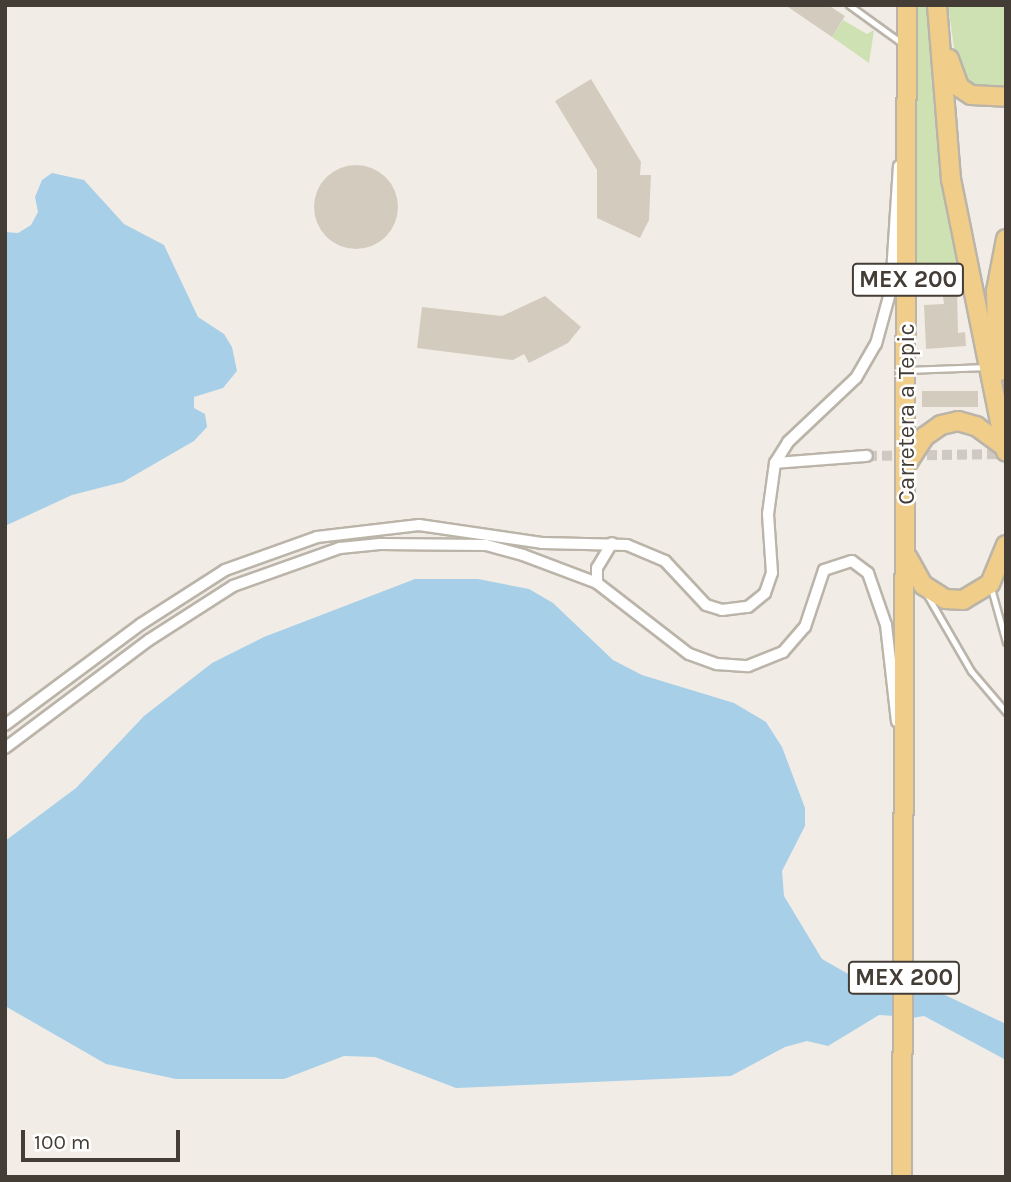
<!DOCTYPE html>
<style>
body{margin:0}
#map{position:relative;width:1011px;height:1182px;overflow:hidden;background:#f1ede6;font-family:Karla,sans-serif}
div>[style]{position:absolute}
.green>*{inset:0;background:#cde1b2}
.water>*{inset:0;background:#a8cfe8}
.building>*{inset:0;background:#d4cbbf;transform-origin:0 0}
.round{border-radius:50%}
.minor-tunnel>*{height:10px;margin-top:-5px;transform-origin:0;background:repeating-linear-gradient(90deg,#cecac3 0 10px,transparent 0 15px)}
.roads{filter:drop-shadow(2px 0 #bbb4a9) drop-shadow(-2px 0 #bbb4a9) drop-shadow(0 2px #bbb4a9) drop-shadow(0 -2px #bbb4a9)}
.service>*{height:5px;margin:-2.5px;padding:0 2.5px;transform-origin:2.5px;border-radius:2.5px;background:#fff}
.minor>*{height:10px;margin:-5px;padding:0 5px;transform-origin:5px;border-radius:5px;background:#fff}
.trunk>*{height:18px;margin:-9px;padding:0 9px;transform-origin:9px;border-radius:9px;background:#f0cd88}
span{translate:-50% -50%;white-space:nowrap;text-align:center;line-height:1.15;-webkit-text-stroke:5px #fff;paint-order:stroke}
.shield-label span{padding:2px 5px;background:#fff;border:2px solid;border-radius:5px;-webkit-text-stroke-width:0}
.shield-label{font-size:23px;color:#433d36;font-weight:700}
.street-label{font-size:24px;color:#433d36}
.frame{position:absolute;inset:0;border:7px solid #433d36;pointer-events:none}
.scale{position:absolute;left:21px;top:1130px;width:159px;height:32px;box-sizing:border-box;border:4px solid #433d36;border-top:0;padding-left:9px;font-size:21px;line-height:24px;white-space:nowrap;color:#433d36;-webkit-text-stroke:5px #fff;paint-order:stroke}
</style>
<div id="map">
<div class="green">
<i style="clip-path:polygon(915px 5px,929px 5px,939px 138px,962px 290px,917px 290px)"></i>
<i style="clip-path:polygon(948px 5px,1006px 5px,1006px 87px,987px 90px,966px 82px,957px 69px)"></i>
<i style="clip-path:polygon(843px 20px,867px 34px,874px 30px,869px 63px,832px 37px)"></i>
</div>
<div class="water">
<i style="clip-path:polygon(52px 173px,84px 180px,124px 224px,164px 245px,198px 317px,224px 334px,232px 347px,237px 371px,223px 388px,194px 397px,194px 408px,205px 414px,207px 427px,194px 441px,123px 482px,72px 495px,5px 526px,5px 232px,18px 233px,31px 225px,38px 212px,35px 197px,42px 180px)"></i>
<i style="clip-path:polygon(415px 579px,478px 579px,529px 589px,553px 603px,613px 660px,642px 675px,734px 703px,766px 722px,782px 747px,805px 808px,805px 826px,782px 871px,784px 896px,822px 959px,871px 987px,895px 990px,895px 1016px,879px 1015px,828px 1046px,807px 1041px,785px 1047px,731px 1076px,456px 1088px,375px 1057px,344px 1056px,284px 1079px,176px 1079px,106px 1064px,5px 1006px,5px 841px,76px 788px,144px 716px,212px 663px,264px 637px)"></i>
<i style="clip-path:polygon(924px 991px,945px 995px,1006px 1024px,1006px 1060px,924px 1016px,912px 1018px,912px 993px)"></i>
</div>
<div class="building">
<i style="clip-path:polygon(785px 5px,828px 5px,845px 16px,832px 37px)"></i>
<i style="clip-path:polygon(591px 79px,641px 162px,640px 175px,651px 175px,649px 220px,640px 238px,597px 218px,597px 170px,555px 101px)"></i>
<i class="round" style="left:314px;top:165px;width:84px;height:84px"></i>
<i style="clip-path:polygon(942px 290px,957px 290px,958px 333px,965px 332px,966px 346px,926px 349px,924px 305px,944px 304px)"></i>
<i style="clip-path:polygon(545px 296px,581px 327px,568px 343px,529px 363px,524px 354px,513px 360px,417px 348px,422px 307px,502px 316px)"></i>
<i style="left:978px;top:391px;width:16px;height:56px;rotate:90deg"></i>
</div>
<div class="minor-tunnel">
<i style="left:867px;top:456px;width:139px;rotate:-0.8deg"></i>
</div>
<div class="roads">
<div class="service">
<i style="left:849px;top:5px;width:67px;rotate:35.8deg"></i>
<i style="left:908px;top:370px;width:77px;rotate:-2.2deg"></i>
<i style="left:991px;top:588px;width:56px;rotate:74.5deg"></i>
<i style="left:927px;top:595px;width:88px;rotate:59.9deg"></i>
<i style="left:971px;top:671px;width:54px;rotate:49.5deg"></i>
</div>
<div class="minor">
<i style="left:775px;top:463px;width:92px;rotate:-4.4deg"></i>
<i style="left:597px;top:583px;width:15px;rotate:-90deg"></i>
<i style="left:597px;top:568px;width:29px;rotate:-59deg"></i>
<i style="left:5px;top:725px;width:169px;rotate:-36.6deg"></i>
<i style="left:141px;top:624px;width:100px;rotate:-32.7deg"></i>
<i style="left:225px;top:570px;width:98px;rotate:-19.7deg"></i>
<i style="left:317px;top:537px;width:103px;rotate:-6.7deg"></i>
<i style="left:419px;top:525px;width:124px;rotate:8.3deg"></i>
<i style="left:542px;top:543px;width:85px;rotate:1.3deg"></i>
<i style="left:627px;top:545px;width:41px;rotate:22.8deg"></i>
<i style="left:665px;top:561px;width:60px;rotate:47deg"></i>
<i style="left:706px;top:605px;width:17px;rotate:17deg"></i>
<i style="left:722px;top:610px;width:26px;rotate:-7deg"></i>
<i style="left:748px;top:607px;width:22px;rotate:-39deg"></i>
<i style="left:765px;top:593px;width:21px;rotate:-71deg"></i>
<i style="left:772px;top:573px;width:59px;rotate:-93.9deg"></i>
<i style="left:768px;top:514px;width:51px;rotate:-82.2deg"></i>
<i style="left:775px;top:463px;width:25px;rotate:-58deg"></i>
<i style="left:788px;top:442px;width:93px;rotate:-43.3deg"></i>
<i style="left:856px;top:378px;width:39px;rotate:-60deg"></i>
<i style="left:876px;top:344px;width:57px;rotate:-74.7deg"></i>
<i style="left:891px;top:289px;width:123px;rotate:-86.3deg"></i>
<i style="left:5px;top:748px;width:180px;rotate:-36.9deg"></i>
<i style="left:149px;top:640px;width:100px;rotate:-32.7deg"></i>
<i style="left:233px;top:586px;width:114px;rotate:-19.6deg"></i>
<i style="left:340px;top:548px;width:40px;rotate:-5.7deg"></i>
<i style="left:380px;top:544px;width:106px;rotate:0.5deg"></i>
<i style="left:486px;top:545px;width:38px;rotate:15deg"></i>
<i style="left:523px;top:555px;width:79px;rotate:20.7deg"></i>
<i style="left:597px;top:583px;width:116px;rotate:37.7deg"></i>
<i style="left:689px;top:654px;width:30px;rotate:20deg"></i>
<i style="left:717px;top:664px;width:31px;rotate:4deg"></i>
<i style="left:748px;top:666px;width:38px;rotate:-22deg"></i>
<i style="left:783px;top:652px;width:33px;rotate:-49deg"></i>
<i style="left:805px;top:627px;width:60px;rotate:-71.6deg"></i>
<i style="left:824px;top:570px;width:29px;rotate:-18deg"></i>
<i style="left:852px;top:561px;width:20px;rotate:37deg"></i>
<i style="left:868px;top:573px;width:55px;rotate:70.9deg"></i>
<i style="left:886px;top:625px;width:97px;rotate:83.5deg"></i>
</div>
<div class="trunk">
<i style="left:937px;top:5px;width:175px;rotate:85.4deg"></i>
<i style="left:951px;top:179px;width:278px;rotate:78.6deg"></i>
<i style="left:949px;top:59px;width:30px;rotate:70deg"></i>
<i style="left:959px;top:87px;width:14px;rotate:34deg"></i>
<i style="left:971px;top:95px;width:35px;rotate:3deg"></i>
<i style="left:998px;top:372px;width:81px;rotate:-91.4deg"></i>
<i style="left:996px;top:291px;width:53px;rotate:-79.1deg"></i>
<i style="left:908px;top:462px;width:30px;rotate:-57deg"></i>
<i style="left:924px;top:437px;width:21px;rotate:-35deg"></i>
<i style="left:941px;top:425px;width:17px;rotate:-13deg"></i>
<i style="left:958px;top:421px;width:19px;rotate:16deg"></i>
<i style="left:976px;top:426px;width:36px;rotate:36deg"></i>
<i style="left:908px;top:558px;width:31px;rotate:61deg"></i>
<i style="left:923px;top:585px;width:26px;rotate:32deg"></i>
<i style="left:945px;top:599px;width:18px;rotate:3deg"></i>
<i style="left:963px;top:600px;width:31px;rotate:-31deg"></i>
<i style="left:990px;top:584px;width:42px;rotate:-67.7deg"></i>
<i style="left:902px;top:1177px;width:1172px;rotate:-89.76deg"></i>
</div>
</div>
<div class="shield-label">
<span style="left:908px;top:280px">MEX 200</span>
<span style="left:904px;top:978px">MEX 200</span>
</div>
<div class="street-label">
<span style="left:907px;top:414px;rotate:-90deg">Carretera a Tepic</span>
</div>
<div class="frame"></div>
<div class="scale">100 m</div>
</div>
